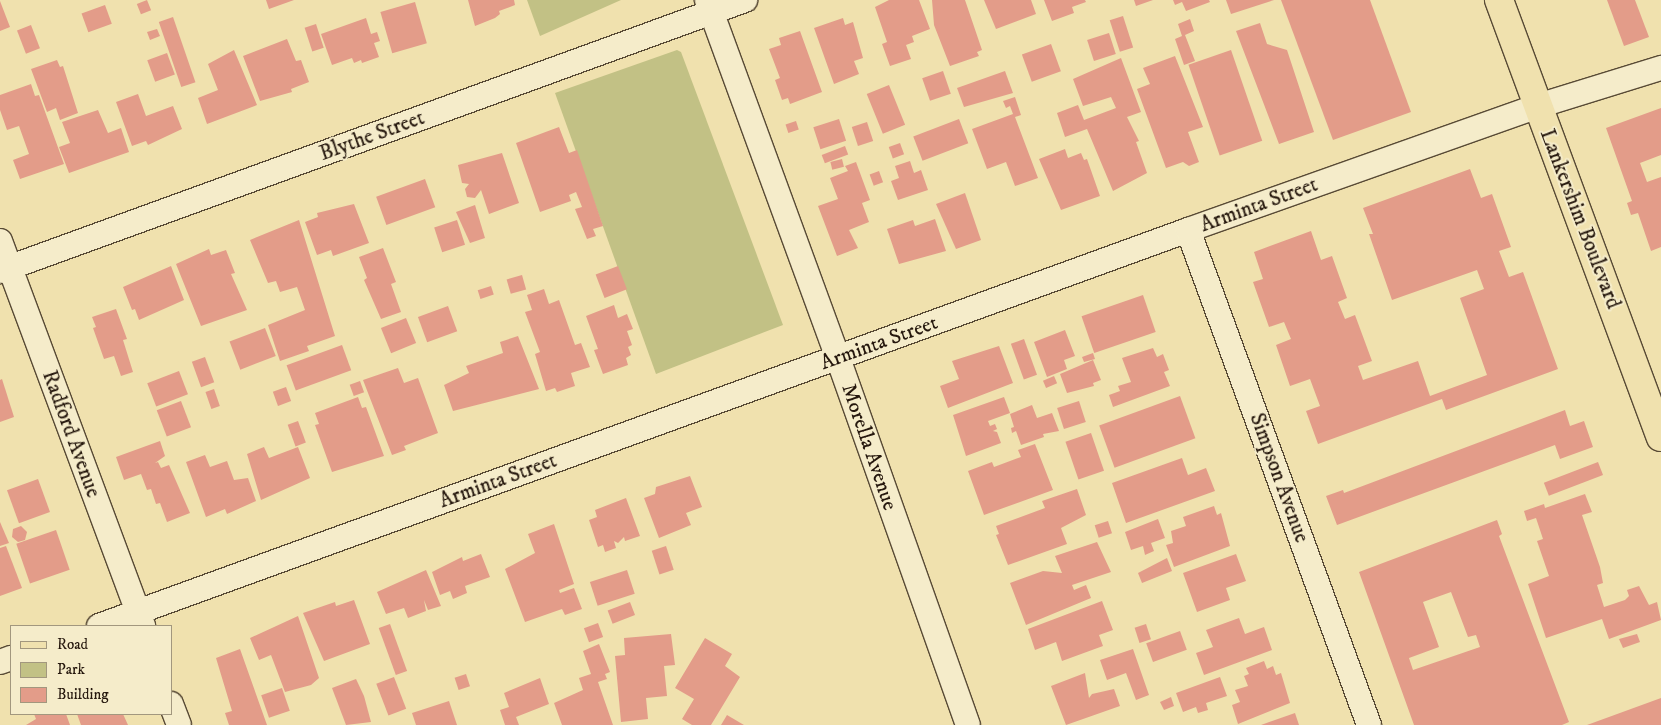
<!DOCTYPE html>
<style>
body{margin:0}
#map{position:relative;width:1661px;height:725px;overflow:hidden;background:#f0e1ae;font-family:"IM FELL DW Pica",serif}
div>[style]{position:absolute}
.green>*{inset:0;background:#c2c185}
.building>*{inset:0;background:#e39c89;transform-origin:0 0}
.roads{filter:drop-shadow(1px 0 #584a35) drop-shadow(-1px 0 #584a35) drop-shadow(0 1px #584a35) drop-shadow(0 -1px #584a35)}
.street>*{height:24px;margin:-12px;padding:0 12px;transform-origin:12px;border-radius:12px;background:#f5ecca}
.primary>*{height:28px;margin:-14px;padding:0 14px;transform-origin:14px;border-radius:14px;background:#f0e1ae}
span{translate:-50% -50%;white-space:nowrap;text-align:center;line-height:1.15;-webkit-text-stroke:4px #f5ecca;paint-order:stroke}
.street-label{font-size:21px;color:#25170d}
.legend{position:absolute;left:10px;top:625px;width:162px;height:90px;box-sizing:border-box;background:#f5ecca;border:1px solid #a2977e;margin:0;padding:6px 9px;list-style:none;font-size:15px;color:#25170d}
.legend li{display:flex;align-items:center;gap:10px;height:25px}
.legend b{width:25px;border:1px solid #a2977e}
</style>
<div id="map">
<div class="green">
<i style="clip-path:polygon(527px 0,621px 0,540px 36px)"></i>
<i style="clip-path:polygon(677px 50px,681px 52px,783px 325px,656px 374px,555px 93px)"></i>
</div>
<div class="building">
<i style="left:147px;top:0;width:11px;height:11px;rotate:68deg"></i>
<i style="clip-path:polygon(266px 0,294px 0,269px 9px)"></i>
<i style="clip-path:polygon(468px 0,514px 0,515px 5px,499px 11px,500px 14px,495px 18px,475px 26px)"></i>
<i style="clip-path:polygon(889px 0,919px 0,930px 29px,912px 36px,914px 42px,906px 45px,911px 59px,890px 66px,882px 44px,887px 42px,875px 7px)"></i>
<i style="clip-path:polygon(932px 0,965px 0,982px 50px,977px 52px,979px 56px,950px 66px,934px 25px)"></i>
<i style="clip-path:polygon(984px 0,1031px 0,1036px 14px,996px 29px)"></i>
<i style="clip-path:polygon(1044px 0,1085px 0,1086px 2px,1072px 7px,1074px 13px,1052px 21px)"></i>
<i style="clip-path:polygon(1134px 0,1153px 0,1136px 6px)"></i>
<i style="clip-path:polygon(1173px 0,1209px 0,1210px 2px,1186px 11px,1182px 2px,1175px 5px)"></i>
<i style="clip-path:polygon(1226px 0,1274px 0,1231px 14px)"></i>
<i style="clip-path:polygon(1281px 0,1370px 0,1411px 112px,1333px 140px)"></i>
<i style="clip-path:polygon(1607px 0,1635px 0,1649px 37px,1624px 46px)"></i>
<i style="clip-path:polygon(0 1px,10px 27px,0 31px)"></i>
<i style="left:415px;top:2px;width:43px;height:36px;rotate:74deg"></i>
<i style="left:105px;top:5px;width:20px;height:25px;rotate:70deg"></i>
<i style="left:1123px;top:16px;width:33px;height:14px;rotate:72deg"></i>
<i style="left:173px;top:17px;width:69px;height:15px;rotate:71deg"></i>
<i style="clip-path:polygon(366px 18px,371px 34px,377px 32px,380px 41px,374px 43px,379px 57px,362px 63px,361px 60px,354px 63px,352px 58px,332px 65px,321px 34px)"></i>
<i style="clip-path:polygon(843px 18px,845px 25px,853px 22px,863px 58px,854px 61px,859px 74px,834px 84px,814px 28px)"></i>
<i style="clip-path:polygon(1190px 19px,1194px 31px,1185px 35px,1195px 61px,1184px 65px,1175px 39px,1182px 36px,1178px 24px)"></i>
<i style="clip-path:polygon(1260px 23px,1267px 44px,1287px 50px,1314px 132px,1279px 144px,1236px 31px)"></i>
<i style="left:316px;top:24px;width:25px;height:12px;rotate:72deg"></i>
<i style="left:31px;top:25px;width:25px;height:15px;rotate:69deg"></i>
<i style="clip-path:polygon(157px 29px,160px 36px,150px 40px,147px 32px)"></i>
<i style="clip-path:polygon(800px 31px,822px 92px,790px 104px,788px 98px,782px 100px,775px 80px,780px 78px,769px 49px,781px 45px,779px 38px)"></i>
<i style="left:1109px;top:33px;width:22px;height:23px;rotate:72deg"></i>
<i style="clip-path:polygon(287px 39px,296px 61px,301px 60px,309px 82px,291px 89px,292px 92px,260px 101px,243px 56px)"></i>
<i style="left:1051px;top:44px;width:29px;height:31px;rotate:70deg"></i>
<i style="clip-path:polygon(234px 50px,257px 105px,207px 124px,198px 98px,218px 90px,208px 64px)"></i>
<i style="left:1231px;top:50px;width:96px;height:45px;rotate:71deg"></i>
<i style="left:167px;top:53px;width:23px;height:21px;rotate:70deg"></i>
<i style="clip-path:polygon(1175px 56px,1203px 127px,1188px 132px,1199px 162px,1189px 166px,1183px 162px,1166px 168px,1137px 89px,1150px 84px,1143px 68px)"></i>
<i style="clip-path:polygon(1121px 58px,1141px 112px,1127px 117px,1139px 141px,1136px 142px,1147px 173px,1113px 191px,1087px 129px,1065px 137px,1057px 113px,1078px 105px,1084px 120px,1116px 108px,1111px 97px,1083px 106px,1073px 79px)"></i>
<i style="clip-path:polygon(57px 60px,60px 67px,63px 66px,78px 113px,60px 120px,56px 108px,47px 112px,31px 69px)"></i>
<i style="left:943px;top:71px;width:24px;height:22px;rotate:71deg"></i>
<i style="clip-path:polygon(1005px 71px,1013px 93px,964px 107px,957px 88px)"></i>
<i style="clip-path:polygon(31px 84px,35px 96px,39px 95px,64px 164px,20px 179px,13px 160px,29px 154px,19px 126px,7px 130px,0 110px,0 95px)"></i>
<i style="left:889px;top:85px;width:43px;height:24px;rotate:68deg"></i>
<i style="clip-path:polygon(138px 94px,146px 116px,173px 106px,182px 129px,148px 145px,146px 141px,132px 146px,116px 102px)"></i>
<i style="clip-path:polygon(1015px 97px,1021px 115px,1015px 117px,1038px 178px,1015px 186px,1006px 162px,987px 169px,972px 129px,1013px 114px,1010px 106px,1006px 108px,1003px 101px)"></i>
<i style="clip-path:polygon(1661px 108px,1661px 155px,1640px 163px,1647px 182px,1661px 177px,1661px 247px,1651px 251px,1638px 213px,1631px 215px,1627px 203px,1632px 201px,1606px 128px)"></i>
<i style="clip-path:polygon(98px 110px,108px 133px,121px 128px,129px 152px,69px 173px,59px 147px,70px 143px,62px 122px)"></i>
<i style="left:839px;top:119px;width:23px;height:27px;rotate:72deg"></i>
<i style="left:959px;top:119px;width:26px;height:49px;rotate:69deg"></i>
<i style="left:796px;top:121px;width:9px;height:11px;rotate:72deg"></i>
<i style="left:867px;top:122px;width:20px;height:16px;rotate:72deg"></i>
<i style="clip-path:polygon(559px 127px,569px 153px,577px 150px,603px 226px,593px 229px,596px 236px,587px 239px,575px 209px,582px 207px,576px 192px,569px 195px,571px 201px,540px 212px,516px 143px)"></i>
<i style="left:900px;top:143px;width:12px;height:12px;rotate:70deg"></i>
<i style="left:845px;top:146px;width:9px;height:25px;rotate:69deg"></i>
<i style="clip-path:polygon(1065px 149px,1068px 158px,1081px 153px,1084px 160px,1087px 159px,1100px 196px,1061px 210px,1039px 159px)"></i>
<i style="clip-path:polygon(502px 153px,519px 203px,489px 214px,481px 190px,475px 198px,467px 197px,465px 189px,469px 184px,462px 183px,458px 165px)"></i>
<i style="left:842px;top:159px;width:8px;height:12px;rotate:76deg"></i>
<i style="clip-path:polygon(910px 161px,914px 173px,921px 170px,928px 190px,898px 200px,891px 181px,899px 178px,895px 166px)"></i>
<i style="clip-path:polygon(856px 162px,870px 200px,862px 203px,869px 222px,849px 230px,858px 248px,837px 256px,818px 206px,838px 199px,830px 178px,848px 171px,845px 166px)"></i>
<i style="clip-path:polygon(1470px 169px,1481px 198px,1492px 194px,1511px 247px,1499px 251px,1509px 277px,1523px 272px,1558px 369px,1446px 410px,1442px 399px,1318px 444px,1306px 411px,1320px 406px,1310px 379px,1290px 386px,1276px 345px,1291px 339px,1284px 322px,1269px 327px,1253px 282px,1263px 279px,1254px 252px,1311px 231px,1321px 260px,1332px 256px,1347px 298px,1338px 302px,1345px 319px,1355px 315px,1372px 361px,1358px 366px,1363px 380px,1418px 361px,1430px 396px,1487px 375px,1460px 298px,1484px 289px,1477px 270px,1392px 300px,1369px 234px,1373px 234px,1363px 208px)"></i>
<i style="left:879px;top:171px;width:12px;height:10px;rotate:70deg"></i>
<i style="left:425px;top:179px;width:30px;height:52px;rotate:70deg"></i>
<i style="clip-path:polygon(965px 193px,981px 240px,956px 249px,936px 204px)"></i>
<i style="clip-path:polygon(354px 204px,369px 243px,333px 256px,331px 250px,317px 255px,305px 222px,318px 217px,317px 213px)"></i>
<i style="clip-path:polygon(475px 205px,485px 238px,470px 243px,456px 212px)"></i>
<i style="clip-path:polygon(935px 219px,946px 251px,899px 264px,887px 229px,913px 220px,915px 226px)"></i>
<i style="clip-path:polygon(299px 220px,335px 336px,307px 346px,309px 351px,280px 361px,268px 325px,305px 310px,297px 287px,280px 292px,276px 281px,268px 283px,250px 240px)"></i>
<i style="left:457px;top:220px;width:26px;height:24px;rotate:72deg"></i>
<i style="clip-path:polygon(383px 248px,396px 282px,391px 284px,401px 312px,381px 319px,364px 280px,367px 278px,359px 257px)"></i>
<i style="clip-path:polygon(209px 249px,211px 255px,226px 250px,235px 273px,231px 274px,247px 310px,201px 326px,176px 264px)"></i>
<i style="clip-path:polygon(171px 266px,184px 300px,139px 320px,135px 309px,132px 310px,123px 287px)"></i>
<i style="left:618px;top:266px;width:25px;height:24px;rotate:69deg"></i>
<i style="left:522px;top:275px;width:15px;height:16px;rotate:74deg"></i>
<i style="left:491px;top:286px;width:9px;height:14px;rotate:72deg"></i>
<i style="clip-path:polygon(544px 289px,549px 304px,559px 300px,575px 345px,581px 343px,590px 367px,571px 373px,575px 386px,557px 392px,555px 388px,546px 391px,535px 354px,540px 352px,525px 312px,532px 310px,527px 295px)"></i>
<i style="left:1143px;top:295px;width:39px;height:65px;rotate:71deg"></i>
<i style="clip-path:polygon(614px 305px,618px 318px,627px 314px,633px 329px,627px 331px,632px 345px,628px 347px,631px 355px,626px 358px,628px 365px,603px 374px,594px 350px,598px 349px,586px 316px)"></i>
<i style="left:448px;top:306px;width:27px;height:32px;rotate:70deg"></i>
<i style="clip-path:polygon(116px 309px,127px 339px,123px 340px,133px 372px,121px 376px,114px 356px,104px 359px,93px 328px,96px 327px,92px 317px)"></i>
<i style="left:406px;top:318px;width:27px;height:27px;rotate:68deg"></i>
<i style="left:265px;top:328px;width:30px;height:38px;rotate:69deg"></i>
<i style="clip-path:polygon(1065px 330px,1075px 356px,1064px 360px,1067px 369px,1047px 377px,1034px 342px)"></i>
<i style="clip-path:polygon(518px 336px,539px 389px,453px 411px,444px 385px,469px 373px,466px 366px,503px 353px,500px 342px)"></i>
<i style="left:1024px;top:339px;width:38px;height:14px;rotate:70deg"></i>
<i style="left:342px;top:345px;width:27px;height:59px;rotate:70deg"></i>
<i style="clip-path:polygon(999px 346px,1013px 383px,948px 408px,940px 386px,959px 379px,952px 361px)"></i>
<i style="clip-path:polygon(1153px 348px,1157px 357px,1163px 354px,1169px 370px,1164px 372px,1170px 386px,1113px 407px,1109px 395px,1120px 391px,1118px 386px,1131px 382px,1122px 358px)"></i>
<i style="clip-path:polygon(1093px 353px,1095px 359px,1084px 362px,1082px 357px)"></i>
<i style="left:205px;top:357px;width:27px;height:14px;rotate:70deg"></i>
<i style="clip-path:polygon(1093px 360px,1101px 380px,1093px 383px,1094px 386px,1067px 393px,1060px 374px)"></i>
<i style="clip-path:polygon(398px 368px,404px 383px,418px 378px,438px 433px,404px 446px,406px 450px,392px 455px,363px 380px)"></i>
<i style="left:179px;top:371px;width:25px;height:34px;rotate:69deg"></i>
<i style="left:1054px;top:376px;width:8px;height:12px;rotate:67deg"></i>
<i style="clip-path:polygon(2px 379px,14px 417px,0 422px,0 380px)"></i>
<i style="left:360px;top:381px;width:12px;height:11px;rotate:70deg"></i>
<i style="left:286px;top:387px;width:15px;height:14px;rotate:70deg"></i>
<i style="left:214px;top:389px;width:18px;height:9px;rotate:71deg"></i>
<i style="left:1180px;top:396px;width:45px;height:86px;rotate:70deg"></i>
<i style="clip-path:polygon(358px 397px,362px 408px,366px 407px,384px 456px,332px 472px,315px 425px,319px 424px,315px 413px)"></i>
<i style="clip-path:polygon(1004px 397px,1010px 413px,988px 421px,990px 426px,995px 424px,997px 429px,993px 431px,997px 432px,1001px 443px,966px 456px,953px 415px)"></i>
<i style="left:181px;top:401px;width:28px;height:26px;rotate:69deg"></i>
<i style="left:1079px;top:401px;width:22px;height:23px;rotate:72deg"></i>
<i style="clip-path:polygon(1032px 405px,1037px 418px,1052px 413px,1059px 431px,1043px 434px,1044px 437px,1021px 445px,1016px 431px,1012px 433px,1011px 428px,1014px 427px,1010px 414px)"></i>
<i style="clip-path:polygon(1565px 410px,1570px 426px,1584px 421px,1593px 447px,1560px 459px,1555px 445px,1337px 525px,1326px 496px,1343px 490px,1344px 493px)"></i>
<i style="left:298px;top:421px;width:23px;height:11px;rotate:70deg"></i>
<i style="left:1091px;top:433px;width:40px;height:27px;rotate:71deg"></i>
<i style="clip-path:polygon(160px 441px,165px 456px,155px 463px,158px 462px,161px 468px,169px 465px,190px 513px,167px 522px,160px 503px,156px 504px,151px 489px,147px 490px,141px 474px,124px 480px,116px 457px)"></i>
<i style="clip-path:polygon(1035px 444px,1053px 490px,984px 515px,968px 471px,992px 462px,994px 467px,1021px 457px,1018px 450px)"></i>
<i style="clip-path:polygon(264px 447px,269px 458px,298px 447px,310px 478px,261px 500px,247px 454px)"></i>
<i style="clip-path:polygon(205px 455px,210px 467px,227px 461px,234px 480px,248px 478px,256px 501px,227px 514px,225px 509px,206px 517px,186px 462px)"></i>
<i style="clip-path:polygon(1182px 458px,1188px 475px,1206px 468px,1215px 491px,1126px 523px,1112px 483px)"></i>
<i style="left:1598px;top:462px;width:14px;height:58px;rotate:69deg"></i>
<i style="clip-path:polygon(690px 476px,702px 507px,686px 513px,691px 525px,659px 538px,644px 498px,655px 494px,656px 487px)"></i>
<i style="left:38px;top:479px;width:35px;height:33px;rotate:70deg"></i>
<i style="clip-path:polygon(1077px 489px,1086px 515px,1061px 528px,1067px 544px,1008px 565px,996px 535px,999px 534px,996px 526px,1045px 508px,1042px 501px)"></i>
<i style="clip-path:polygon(1585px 494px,1592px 512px,1582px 515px,1600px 567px,1603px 583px,1597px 585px,1604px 607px,1625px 600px,1629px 596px,1627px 590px,1639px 586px,1649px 605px,1657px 602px,1661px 620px,1609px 639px,1602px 619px,1546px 638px,1528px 584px,1549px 576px,1537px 541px,1543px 539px,1536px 518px,1527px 521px,1524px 511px,1544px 504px,1545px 508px)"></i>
<i style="clip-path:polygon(626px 498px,640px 536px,625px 541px,624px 537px,618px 543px,614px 541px,616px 548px,605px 552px,603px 545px,598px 547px,589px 520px,597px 517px,595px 510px)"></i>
<i style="clip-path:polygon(1214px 506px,1217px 515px,1221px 513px,1230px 546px,1174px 567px,1166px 545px,1173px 543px,1171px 531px,1186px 526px,1183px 517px)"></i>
<i style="clip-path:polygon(1158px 519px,1165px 538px,1151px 543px,1154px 551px,1145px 555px,1143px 546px,1131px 550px,1125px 532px)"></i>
<i style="clip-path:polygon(evenodd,1497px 520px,1502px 534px,1499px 536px,1569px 722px,1562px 725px,1414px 725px,1359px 572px,1497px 520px,1451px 592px,1468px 637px,1476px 635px,1480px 647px,1413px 670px,1409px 658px,1439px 647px,1423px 602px,1451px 592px)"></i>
<i style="left:1108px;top:521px;width:13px;height:14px;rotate:72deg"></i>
<i style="clip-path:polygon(0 522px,9px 543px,0 546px)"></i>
<i style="clip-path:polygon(554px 524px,574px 584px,559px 590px,560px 593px,574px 588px,582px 609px,565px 615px,562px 609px,525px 622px,505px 569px,535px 553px,528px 534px)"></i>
<i style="clip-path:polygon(21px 526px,27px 532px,25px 540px,18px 542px,12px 537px,13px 529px)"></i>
<i style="left:56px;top:530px;width:42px;height:42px;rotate:71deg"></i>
<i style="clip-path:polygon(1097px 542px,1111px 572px,1072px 585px,1074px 590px,1086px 585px,1091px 598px,1026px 625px,1010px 583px,1043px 571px,1062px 573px,1055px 556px)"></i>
<i style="clip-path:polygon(6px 546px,22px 588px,0 596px,0 548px)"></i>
<i style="left:666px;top:546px;width:25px;height:15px;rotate:72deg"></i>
<i style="clip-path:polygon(481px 554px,490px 577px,465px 586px,467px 593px,453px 599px,450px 591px,440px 595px,432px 572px,462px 557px,463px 561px)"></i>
<i style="clip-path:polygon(1236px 554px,1246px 581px,1226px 588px,1230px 600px,1197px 612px,1183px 573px)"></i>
<i style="clip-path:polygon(1167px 558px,1172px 571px,1142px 583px,1138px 573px)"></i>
<i style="clip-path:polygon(426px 570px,441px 606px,428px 610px,424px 600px,426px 611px,408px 618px,404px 608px,386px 614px,377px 592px)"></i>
<i style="left:627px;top:570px;width:25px;height:39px;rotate:72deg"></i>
<i style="clip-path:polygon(354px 600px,370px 644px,324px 661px,303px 613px,335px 602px,336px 606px)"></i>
<i style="clip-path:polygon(1102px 601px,1113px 630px,1099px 635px,1103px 646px,1062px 661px,1056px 642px,1035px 650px,1028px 629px)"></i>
<i style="left:630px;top:602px;width:14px;height:24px;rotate:69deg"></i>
<i style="clip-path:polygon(298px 616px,319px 678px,311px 685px,285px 692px,271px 655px,259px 660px,250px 638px)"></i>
<i style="clip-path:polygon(1239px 618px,1245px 634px,1264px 627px,1272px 650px,1204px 675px,1196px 653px,1213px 647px,1206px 630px)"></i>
<i style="left:598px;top:623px;width:15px;height:15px;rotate:70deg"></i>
<i style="left:390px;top:624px;width:50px;height:12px;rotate:70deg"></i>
<i style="left:1146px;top:624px;width:16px;height:12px;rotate:72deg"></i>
<i style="left:1180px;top:631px;width:20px;height:36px;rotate:70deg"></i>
<i style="clip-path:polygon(671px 634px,675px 665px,664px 666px,667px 696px,646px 698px,648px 719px,621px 722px,615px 656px,625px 655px,624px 638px)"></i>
<i style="clip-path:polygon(1637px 634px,1640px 642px,1623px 648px,1619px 639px)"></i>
<i style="clip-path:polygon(705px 638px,732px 654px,725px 666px,740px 677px,711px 725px,692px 725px,682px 719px,694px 699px,675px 688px)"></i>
<i style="clip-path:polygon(599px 644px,610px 672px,605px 674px,607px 679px,598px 682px,613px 725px,562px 725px,554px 703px,583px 690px,579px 678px,591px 674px,583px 651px)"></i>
<i style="clip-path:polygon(240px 649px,267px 725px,229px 725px,225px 713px,232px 711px,216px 658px)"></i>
<i style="clip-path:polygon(1133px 649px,1149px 695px,1136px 700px,1126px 673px,1107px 680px,1100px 660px)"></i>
<i style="clip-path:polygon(1264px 661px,1267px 669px,1273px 666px,1276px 675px,1281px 673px,1290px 703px,1238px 724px,1232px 705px,1240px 702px,1235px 690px,1248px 686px,1244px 676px,1249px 674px,1246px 668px)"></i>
<i style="clip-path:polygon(1085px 673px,1089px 698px,1092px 694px,1114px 689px,1120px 706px,1066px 725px,1051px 686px)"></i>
<i style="left:466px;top:674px;width:13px;height:12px;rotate:72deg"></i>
<i style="left:394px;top:677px;width:34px;height:19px;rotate:69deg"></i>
<i style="clip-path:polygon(1220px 677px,1227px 696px,1206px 703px,1208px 710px,1198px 713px,1196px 707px,1183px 712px,1176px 693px)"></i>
<i style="clip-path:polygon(540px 678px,549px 704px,516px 717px,519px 725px,505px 725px,500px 710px,509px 707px,504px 693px)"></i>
<i style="clip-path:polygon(356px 679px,364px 696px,371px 722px,346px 725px,332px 688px)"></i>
<i style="left:282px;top:688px;width:24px;height:22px;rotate:71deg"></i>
<i style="clip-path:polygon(1171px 697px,1174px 706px,1164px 710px,1160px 702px)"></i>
<i style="clip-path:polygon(1661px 698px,1661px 725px,1587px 725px)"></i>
<i style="clip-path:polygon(449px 701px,457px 725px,416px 725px,412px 713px)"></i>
<i style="clip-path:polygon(1295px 713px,1299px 725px,1261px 725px)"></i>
<i style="clip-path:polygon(34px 714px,66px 714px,70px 725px,26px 725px,36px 719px)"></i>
<i style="clip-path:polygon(77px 714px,123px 714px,128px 725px,81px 725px)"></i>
<i style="clip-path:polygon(727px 715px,744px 725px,721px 725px)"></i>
</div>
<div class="roads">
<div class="street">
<i style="left:707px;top:0;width:381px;rotate:69.9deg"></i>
<i style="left:838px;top:358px;width:389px;rotate:70.5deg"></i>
<i style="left:1188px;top:230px;width:527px;rotate:69.91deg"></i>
<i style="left:0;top:241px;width:411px;rotate:69.6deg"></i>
<i style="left:0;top:271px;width:793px;rotate:-19.99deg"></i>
<i style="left:99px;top:626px;width:1159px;rotate:-19.98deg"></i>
<i style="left:1188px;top:230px;width:371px;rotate:-19.5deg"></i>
<i style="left:1538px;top:106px;width:129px;rotate:-17.2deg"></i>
<i style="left:0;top:662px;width:12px;rotate:-20deg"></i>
<i style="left:171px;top:704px;width:22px;rotate:69deg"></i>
</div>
<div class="primary">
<i style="left:1499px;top:0;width:466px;rotate:69.7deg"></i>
</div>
</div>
<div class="street-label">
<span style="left:372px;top:136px;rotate:-20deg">Blythe Street</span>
<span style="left:1259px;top:205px;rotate:-20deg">Arminta Street</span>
<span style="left:1580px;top:219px;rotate:69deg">Lankershim Boulevard</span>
<span style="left:879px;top:343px;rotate:-20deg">Arminta Street</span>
<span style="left:71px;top:434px;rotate:70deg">Radford Avenue</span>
<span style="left:869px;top:447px;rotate:71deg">Morella Avenue</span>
<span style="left:1279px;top:478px;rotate:70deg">Simpson Avenue</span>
<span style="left:498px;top:481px;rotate:-20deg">Arminta Street</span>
</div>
<ul class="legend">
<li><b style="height:6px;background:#f0e1ae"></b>Road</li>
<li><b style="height:14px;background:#c2c185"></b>Park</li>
<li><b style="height:14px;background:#e39c89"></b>Building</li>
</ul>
</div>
